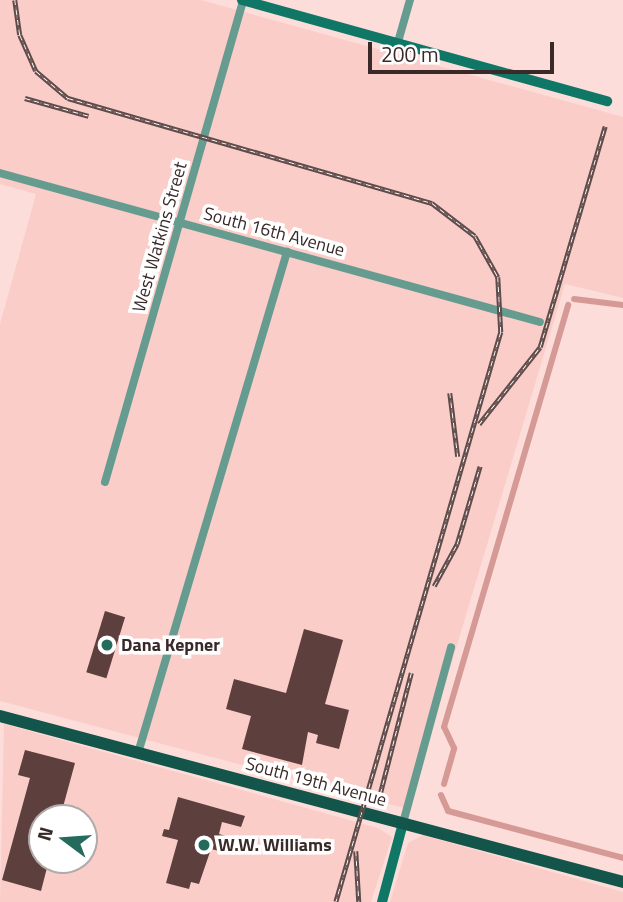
<!DOCTYPE html>
<style>
body{margin:0}
#map{position:relative;width:623px;height:902px;overflow:hidden;background:#fcddda;font-family:"Titillium Web",sans-serif}
div>[style]{position:absolute}
.built>*{inset:0;background:#fbcdc9}
.canal>*{height:6px;margin:-3px;padding:0 3px;transform-origin:3px;border-radius:3px;background:#d59a95}
.building>*{inset:0;background:#5d3f3d;transform-origin:0 0}
.street>*{height:8px;margin:-4px;padding:0 4px;transform-origin:4px;border-radius:4px;background:#669b90}
.secondary>*{height:10px;margin:-5px;padding:0 5px;transform-origin:5px;border-radius:5px;background:#107767}
.primary>*{height:12px;margin:-6px;padding:0 6px;transform-origin:6px;border-radius:6px;background:#13554a}
.rail>*{height:4.5px;margin-top:-2.25px;transform-origin:0;background:repeating-linear-gradient(90deg,#fff 0 5px,#5e4c4b 0 10px);box-sizing:border-box;border-block:2px solid #5e4c4b}
.dots>*{width:19px;height:19px;translate:-50% -50%;box-sizing:border-box;border:4px solid #fff;border-radius:50%}
span{translate:-50% -50%;white-space:nowrap;text-align:center;line-height:1.15;-webkit-text-stroke:7px #fff;paint-order:stroke}
.street-label{font-size:18px;color:#392a29}
.poi-label{font-size:18px;color:#392a29;font-weight:700}
.left{translate:0 -50%;text-align:left}
.north{position:absolute;left:28px;top:804px;width:70px;height:70px;box-sizing:border-box;background:#fff;border:2px solid #b0aaa9;border-radius:50%;rotate:286deg;font-size:19px;font-weight:700;line-height:28px;text-align:center;color:#392a29}
.north::after{content:'';display:block;margin:auto;width:24px;height:32px;background:#246a5d;clip-path:polygon(50% 0,100% 100%,50% 72%,0 100%)}
.scale{position:absolute;left:368px;top:42px;width:186px;height:32px;box-sizing:border-box;border:4px solid #392a29;border-top:0;padding-left:9px;font-size:21px;line-height:24px;white-space:nowrap;color:#392a29;-webkit-text-stroke:5px #fff;paint-order:stroke}
</style>
<div id="map">
<div class="built">
<i style="clip-path:polygon(0 0,201px 0,623px 117px,623px 298px,565px 284px,408px 809px,0 701px,0 324px,36px 194px,0 184px)"></i>
<i style="clip-path:polygon(evenodd,4px 724px,378px 828px,392px 837px,371px 902px,0 902px,4px 724px,42px 818px,84px 818px,84px 860px,42px 860px,42px 818px)"></i>
<i style="clip-path:polygon(423px 835px,623px 892px,623px 902px,390px 902px,408px 843px)"></i>
</div>
<div class="canal">
<i style="left:574px;top:299px;width:49px;rotate:7deg"></i>
<i style="left:444px;top:784px;width:37px;rotate:-74deg"></i>
<i style="left:454px;top:748px;width:23px;rotate:-115deg"></i>
<i style="left:444px;top:727px;width:440px;rotate:-73.6deg"></i>
<i style="left:441px;top:795px;width:17px;rotate:66deg"></i>
<i style="left:448px;top:811px;width:181px;rotate:15deg"></i>
</div>
<div class="building">
<i style="left:105px;top:611px;width:21px;height:64px;rotate:17deg"></i>
<i style="clip-path:polygon(304px 629px,343px 640px,325px 704px,349px 710px,339px 749px,316px 743px,318px 735px,308px 732px,302px 765px,242px 749px,251px 716px,226px 709px,234px 679px,286px 693px)"></i>
<i style="clip-path:polygon(25px 750px,75px 763px,60px 818px,42px 818px,42px 860px,49px 860px,41px 891px,2px 880px,30px 778px,18px 775px)"></i>
<i style="clip-path:polygon(178px 797px,245px 816px,241px 827px,222px 822px,219px 834px,232px 838px,228px 853px,211px 849px,199px 884px,191px 882px,189px 889px,166px 883px,178px 840px,162px 836px,164px 829px,169px 830px)"></i>
</div>
<div class="street">
<i style="left:398px;top:42px;width:44px;rotate:-74.1deg"></i>
<i style="left:0;top:173px;width:560px;rotate:15.43deg"></i>
<i style="left:105px;top:482px;width:500px;rotate:-73.99deg"></i>
<i style="left:138px;top:753px;width:523px;rotate:-73.44deg"></i>
<i style="left:403px;top:823px;width:182px;rotate:-74.7deg"></i>
</div>
<div class="secondary">
<i style="left:242px;top:0;width:379px;rotate:15.5deg"></i>
<i style="left:382px;top:902px;width:82px;rotate:-75.1deg"></i>
</div>
<div class="primary">
<i style="left:0;top:716px;width:645px;rotate:14.92deg"></i>
</div>
<div class="rail">
<i style="left:15px;top:0;width:35px;rotate:82deg"></i>
<i style="left:20px;top:35px;width:39px;rotate:66deg"></i>
<i style="left:36px;top:71px;width:42px;rotate:40.2deg"></i>
<i style="left:68px;top:98px;width:379px;rotate:16.1deg"></i>
<i style="left:432px;top:203px;width:54px;rotate:37.5deg"></i>
<i style="left:475px;top:236px;width:47px;rotate:60.7deg"></i>
<i style="left:498px;top:277px;width:55px;rotate:86.9deg"></i>
<i style="left:501px;top:332px;width:593px;rotate:106.14deg"></i>
<i style="left:25px;top:98px;width:66px;rotate:15.7deg"></i>
<i style="left:450px;top:393px;width:64px;rotate:82.9deg"></i>
<i style="left:479px;top:424px;width:98px;rotate:-51.6deg"></i>
<i style="left:540px;top:347px;width:230px;rotate:-73.6deg"></i>
<i style="left:434px;top:586px;width:48px;rotate:-61.3deg"></i>
<i style="left:457px;top:544px;width:81px;rotate:-73.6deg"></i>
<i style="left:380px;top:794px;width:125px;rotate:-75.6deg"></i>
<i style="left:356px;top:851px;width:51px;rotate:86.6deg"></i>
</div>
<div class="dots">
<i style="left:107px;top:645px;background:#246a5d"></i>
<i style="left:204px;top:845px;background:#246a5d"></i>
</div>
<div class="street-label">
<span style="left:274px;top:232px;rotate:15deg">South 16th Avenue</span>
<span style="left:160px;top:237px;rotate:-74deg">West Watkins Street</span>
<span style="left:316px;top:782px;rotate:15deg">South 19th Avenue</span>
</div>
<div class="poi-label">
<span class="left" style="left:121px;top:645px">Dana Kepner</span>
<span class="left" style="left:218px;top:845px">W.W. Williams</span>
</div>
<div class="north">N</div>
<div class="scale">200 m</div>
</div>
